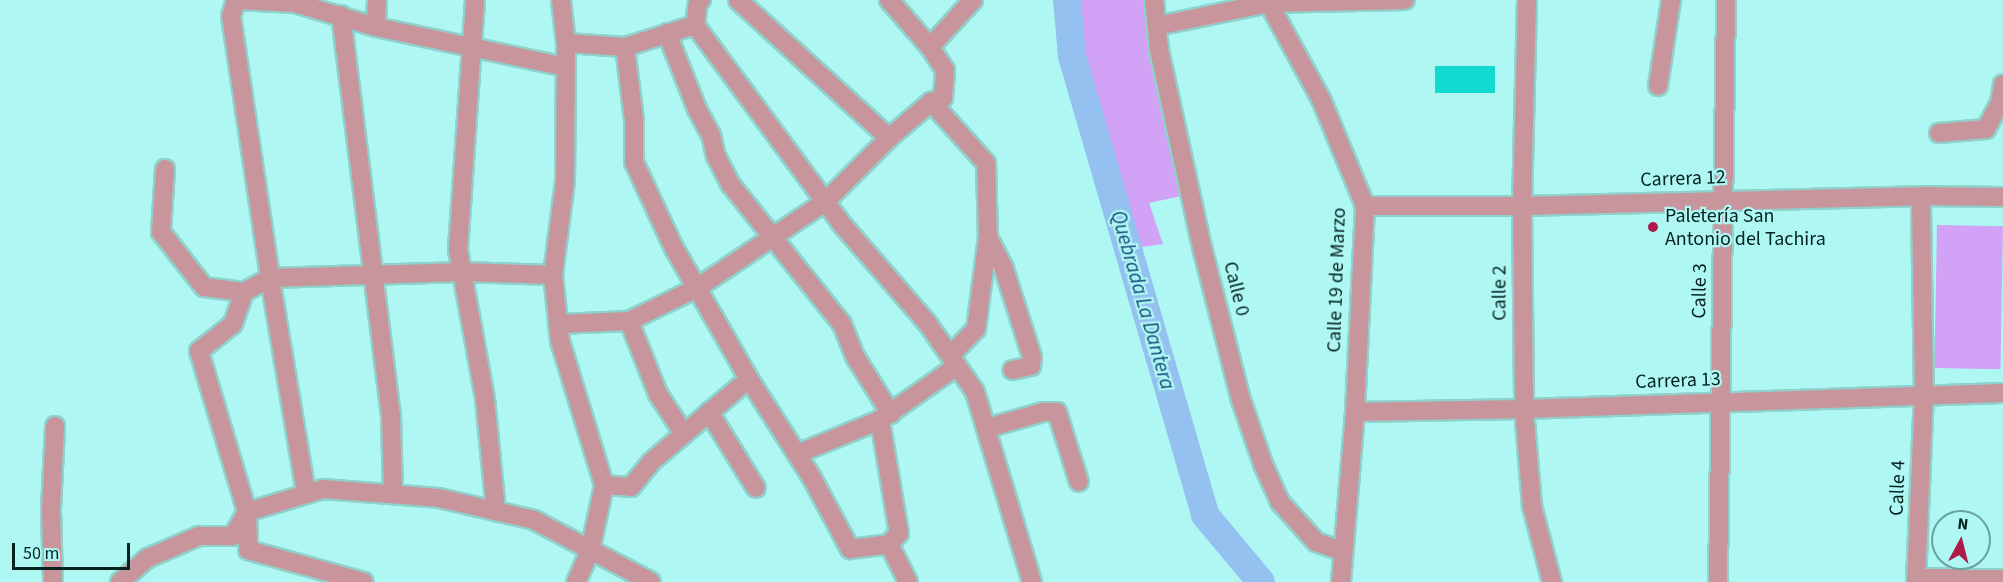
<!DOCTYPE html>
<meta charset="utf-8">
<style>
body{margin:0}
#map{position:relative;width:2003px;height:582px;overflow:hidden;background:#aff7f2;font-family:"Source Sans 3",sans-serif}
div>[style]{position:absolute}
.green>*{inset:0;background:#d1a2f5;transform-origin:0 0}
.river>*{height:28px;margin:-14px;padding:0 14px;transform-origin:14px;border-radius:14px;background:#94c1f0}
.building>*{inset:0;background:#13dad1;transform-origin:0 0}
.roads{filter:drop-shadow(2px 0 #90d1cc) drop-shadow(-2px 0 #90d1cc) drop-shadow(0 2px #90d1cc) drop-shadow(0 -2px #90d1cc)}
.minor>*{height:18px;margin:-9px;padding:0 9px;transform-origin:9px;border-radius:9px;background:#c8959c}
.dots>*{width:16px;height:16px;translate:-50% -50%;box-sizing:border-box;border:3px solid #aff7f2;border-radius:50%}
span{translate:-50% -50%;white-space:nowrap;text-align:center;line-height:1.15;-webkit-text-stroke:4.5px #aff7f2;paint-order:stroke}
.street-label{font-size:20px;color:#032220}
.poi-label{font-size:20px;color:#032220}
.left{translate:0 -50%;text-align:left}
.water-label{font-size:21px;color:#154c7e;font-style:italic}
.north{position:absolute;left:1931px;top:510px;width:60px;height:60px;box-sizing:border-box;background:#aff7f2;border:2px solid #6aa29e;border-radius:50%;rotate:7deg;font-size:16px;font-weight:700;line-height:24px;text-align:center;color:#032220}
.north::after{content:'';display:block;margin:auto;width:21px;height:27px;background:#ae1b49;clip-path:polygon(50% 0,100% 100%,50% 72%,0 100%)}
.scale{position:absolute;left:12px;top:543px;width:118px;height:27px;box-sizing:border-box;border:3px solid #032220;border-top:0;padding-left:8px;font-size:18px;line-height:21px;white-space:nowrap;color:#032220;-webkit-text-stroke:4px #aff7f2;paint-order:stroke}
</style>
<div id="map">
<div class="green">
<i style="clip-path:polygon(1067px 0,1159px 0,1181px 196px,1149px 203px,1163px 244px,1142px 247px,1072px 56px)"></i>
<i style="left:1937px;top:225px;width:66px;height:143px;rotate:1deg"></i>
</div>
<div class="river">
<i style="left:1067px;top:0;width:56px;rotate:84.9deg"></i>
<i style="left:1072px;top:56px;width:478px;rotate:73.8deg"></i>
<i style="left:1205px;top:515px;width:87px;rotate:50.1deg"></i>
</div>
<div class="building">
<i style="left:1435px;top:66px;width:60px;height:27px"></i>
</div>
<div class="roads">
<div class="minor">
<i style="left:236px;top:0;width:17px;rotate:107deg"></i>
<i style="left:231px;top:16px;width:265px;rotate:81.5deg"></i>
<i style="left:270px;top:278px;width:219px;rotate:80.5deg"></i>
<i style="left:237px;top:0;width:58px;rotate:3deg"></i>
<i style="left:295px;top:3px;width:84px;rotate:16.5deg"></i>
<i style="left:376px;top:27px;width:194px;rotate:11.9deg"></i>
<i style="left:475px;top:0;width:251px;rotate:93.9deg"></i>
<i style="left:458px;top:250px;width:151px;rotate:79.7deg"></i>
<i style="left:485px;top:399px;width:113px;rotate:84.4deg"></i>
<i style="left:561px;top:0;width:43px;rotate:83.4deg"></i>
<i style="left:566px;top:43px;width:138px;rotate:90.4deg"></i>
<i style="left:565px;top:181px;width:95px;rotate:97.3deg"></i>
<i style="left:553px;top:275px;width:66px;rotate:83.9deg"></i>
<i style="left:560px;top:341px;width:151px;rotate:73deg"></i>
<i style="left:604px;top:485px;width:67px;rotate:102deg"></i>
<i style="left:590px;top:551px;width:34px;rotate:114deg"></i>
<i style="left:701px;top:0;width:3px;rotate:162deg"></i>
<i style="left:698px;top:1px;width:24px;rotate:97deg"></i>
<i style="left:695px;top:25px;width:245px;rotate:53.6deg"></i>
<i style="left:840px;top:222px;width:135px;rotate:49.2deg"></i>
<i style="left:928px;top:324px;width:83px;rotate:55.3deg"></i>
<i style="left:975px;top:392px;width:198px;rotate:73.3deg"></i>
<i style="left:738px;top:0;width:205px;rotate:42.4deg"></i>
<i style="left:889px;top:138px;width:55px;rotate:-40.6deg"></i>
<i style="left:931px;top:102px;width:82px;rotate:48deg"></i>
<i style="left:986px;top:163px;width:74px;rotate:88.5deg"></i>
<i style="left:988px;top:237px;width:93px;rotate:97.4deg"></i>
<i style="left:976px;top:329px;width:37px;rotate:134deg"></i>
<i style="left:889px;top:0;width:62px;rotate:48.9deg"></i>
<i style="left:930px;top:47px;width:27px;rotate:57deg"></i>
<i style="left:945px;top:70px;width:28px;rotate:94deg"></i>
<i style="left:943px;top:98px;width:13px;rotate:162deg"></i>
<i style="left:1154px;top:0;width:50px;rotate:84.3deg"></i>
<i style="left:1159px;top:50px;width:206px;rotate:77.7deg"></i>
<i style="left:1203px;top:251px;width:154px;rotate:75.7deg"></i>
<i style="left:1241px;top:400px;width:68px;rotate:71deg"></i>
<i style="left:1263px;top:464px;width:42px;rotate:65.9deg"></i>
<i style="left:1280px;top:502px;width:54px;rotate:48deg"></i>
<i style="left:1316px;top:542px;width:28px;rotate:19deg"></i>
<i style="left:1267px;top:0;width:113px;rotate:61.4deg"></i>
<i style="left:1321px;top:99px;width:116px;rotate:67.6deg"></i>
<i style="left:1365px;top:206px;width:206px;rotate:92.8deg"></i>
<i style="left:1355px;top:412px;width:171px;rotate:94.7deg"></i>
<i style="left:1527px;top:0;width:206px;rotate:91.4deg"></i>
<i style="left:1522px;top:206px;width:203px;rotate:89.4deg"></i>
<i style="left:1524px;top:409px;width:97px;rotate:85.3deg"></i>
<i style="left:1532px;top:506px;width:79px;rotate:75.3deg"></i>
<i style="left:341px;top:15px;width:405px;rotate:82.9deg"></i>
<i style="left:391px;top:417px;width:77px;rotate:88.5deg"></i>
<i style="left:1157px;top:26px;width:113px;rotate:-11.7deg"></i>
<i style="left:1268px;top:3px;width:137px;rotate:-1.3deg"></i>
<i style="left:376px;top:27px;width:27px;rotate:-88deg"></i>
<i style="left:667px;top:33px;width:82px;rotate:68.5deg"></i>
<i style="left:697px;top:109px;width:30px;rotate:62deg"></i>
<i style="left:711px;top:135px;width:22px;rotate:77deg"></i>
<i style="left:716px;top:156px;width:33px;rotate:63deg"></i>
<i style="left:731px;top:185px;width:178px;rotate:51.4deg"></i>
<i style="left:842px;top:324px;width:37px;rotate:68deg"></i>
<i style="left:856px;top:358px;width:66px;rotate:58deg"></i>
<i style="left:566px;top:43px;width:59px;rotate:3.9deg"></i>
<i style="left:625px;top:47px;width:73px;rotate:-17.4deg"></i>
<i style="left:625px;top:47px;width:74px;rotate:83deg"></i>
<i style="left:634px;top:120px;width:42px;rotate:90deg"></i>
<i style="left:634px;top:162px;width:95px;rotate:65.1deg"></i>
<i style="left:674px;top:248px;width:151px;rotate:60.2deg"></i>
<i style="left:930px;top:47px;width:64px;rotate:-47.5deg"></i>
<i style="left:1658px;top:86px;width:87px;rotate:-81.4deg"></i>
<i style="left:1939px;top:133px;width:47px;rotate:-4.9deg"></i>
<i style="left:1986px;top:129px;width:30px;rotate:-62deg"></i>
<i style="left:2000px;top:103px;width:19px;rotate:-81deg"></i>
<i style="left:165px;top:169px;width:63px;rotate:93.6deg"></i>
<i style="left:161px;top:232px;width:70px;rotate:52deg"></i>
<i style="left:204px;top:287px;width:40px;rotate:7.1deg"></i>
<i style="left:244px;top:292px;width:34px;rotate:109deg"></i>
<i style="left:233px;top:324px;width:43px;rotate:141.5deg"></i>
<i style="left:199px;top:351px;width:168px;rotate:73.4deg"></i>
<i style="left:247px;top:512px;width:38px;rotate:88deg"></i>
<i style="left:248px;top:550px;width:120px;rotate:15.4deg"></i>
<i style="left:1365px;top:206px;width:157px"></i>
<i style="left:1522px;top:206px;width:399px;rotate:-1.4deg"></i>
<i style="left:1921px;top:196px;width:82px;rotate:0.7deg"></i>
<i style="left:988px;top:237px;width:36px;rotate:63deg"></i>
<i style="left:1004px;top:269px;width:92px;rotate:72.3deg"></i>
<i style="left:1032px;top:357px;width:9px;rotate:96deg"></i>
<i style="left:1031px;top:366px;width:19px;rotate:168deg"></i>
<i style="left:244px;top:292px;width:30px;rotate:-28deg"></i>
<i style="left:270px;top:278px;width:193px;rotate:-1.8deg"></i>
<i style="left:463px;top:272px;width:90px;rotate:1.9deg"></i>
<i style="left:629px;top:321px;width:79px;rotate:68.3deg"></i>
<i style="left:658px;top:394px;width:48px;rotate:57deg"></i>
<i style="left:558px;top:324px;width:71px;rotate:-2.4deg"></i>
<i style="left:629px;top:321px;width:76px;rotate:-25.9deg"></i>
<i style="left:697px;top:288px;width:154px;rotate:-33.9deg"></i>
<i style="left:825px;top:202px;width:91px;rotate:-45deg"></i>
<i style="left:709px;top:412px;width:89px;rotate:58.3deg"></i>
<i style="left:1355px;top:412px;width:169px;rotate:-1deg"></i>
<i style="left:1524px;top:409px;width:479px;rotate:-1.9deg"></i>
<i style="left:880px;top:420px;width:115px;rotate:80.5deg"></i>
<i style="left:899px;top:533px;width:15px;rotate:132deg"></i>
<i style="left:987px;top:428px;width:58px;rotate:-15.9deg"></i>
<i style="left:1043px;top:412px;width:14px"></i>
<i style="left:1057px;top:412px;width:73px;rotate:72.6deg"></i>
<i style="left:797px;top:454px;width:90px;rotate:-22.3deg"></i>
<i style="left:880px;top:420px;width:94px;rotate:-35deg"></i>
<i style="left:604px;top:485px;width:27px;rotate:4deg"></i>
<i style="left:631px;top:487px;width:32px;rotate:-51deg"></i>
<i style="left:651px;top:462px;width:128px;rotate:-40.3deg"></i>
<i style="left:749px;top:379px;width:117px;rotate:57.5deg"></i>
<i style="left:812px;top:478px;width:81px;rotate:61.8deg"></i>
<i style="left:850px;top:549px;width:39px;rotate:-7deg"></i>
<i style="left:889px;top:544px;width:42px;rotate:63.4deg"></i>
<i style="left:1916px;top:578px;width:87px;rotate:0.7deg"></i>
<i style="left:53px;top:582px;width:73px;rotate:-91.6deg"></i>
<i style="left:51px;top:509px;width:83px;rotate:-87.2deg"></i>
<i style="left:120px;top:582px;width:37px;rotate:-41deg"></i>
<i style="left:148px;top:558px;width:56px;rotate:-23.3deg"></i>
<i style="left:199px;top:536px;width:34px"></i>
<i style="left:233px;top:536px;width:28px;rotate:-60deg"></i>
<i style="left:247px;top:512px;width:79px;rotate:-16.8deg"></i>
<i style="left:323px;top:489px;width:116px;rotate:4.4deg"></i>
<i style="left:439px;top:498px;width:98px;rotate:13deg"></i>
<i style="left:534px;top:520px;width:132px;rotate:27.9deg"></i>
<i style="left:1718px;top:582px;width:582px;rotate:-89.21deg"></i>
<i style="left:1916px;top:582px;width:187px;rotate:-87.6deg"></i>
<i style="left:1924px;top:395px;width:199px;rotate:-90.9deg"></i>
</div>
</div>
<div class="dots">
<i style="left:1653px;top:227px;background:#ae1b49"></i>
</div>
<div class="street-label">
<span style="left:1683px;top:179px;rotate:-2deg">Carrera 12</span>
<span style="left:1337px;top:280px;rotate:-88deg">Calle 19 de Marzo</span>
<span style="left:1236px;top:289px;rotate:76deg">Calle 0</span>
<span style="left:1700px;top:291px;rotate:-89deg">Calle 3</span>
<span style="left:1500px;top:293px;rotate:-90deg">Calle 2</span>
<span style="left:1678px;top:381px;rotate:-2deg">Carrera 13</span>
<span style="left:1898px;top:488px;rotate:-88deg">Calle 4</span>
</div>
<div class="poi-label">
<span class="left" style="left:1665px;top:228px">Paletería San<br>Antonio del Tachira</span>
</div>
<div class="water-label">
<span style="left:1143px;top:300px;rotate:74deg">Quebrada La Dantera</span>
</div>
<div class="north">N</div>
<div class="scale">50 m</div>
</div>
